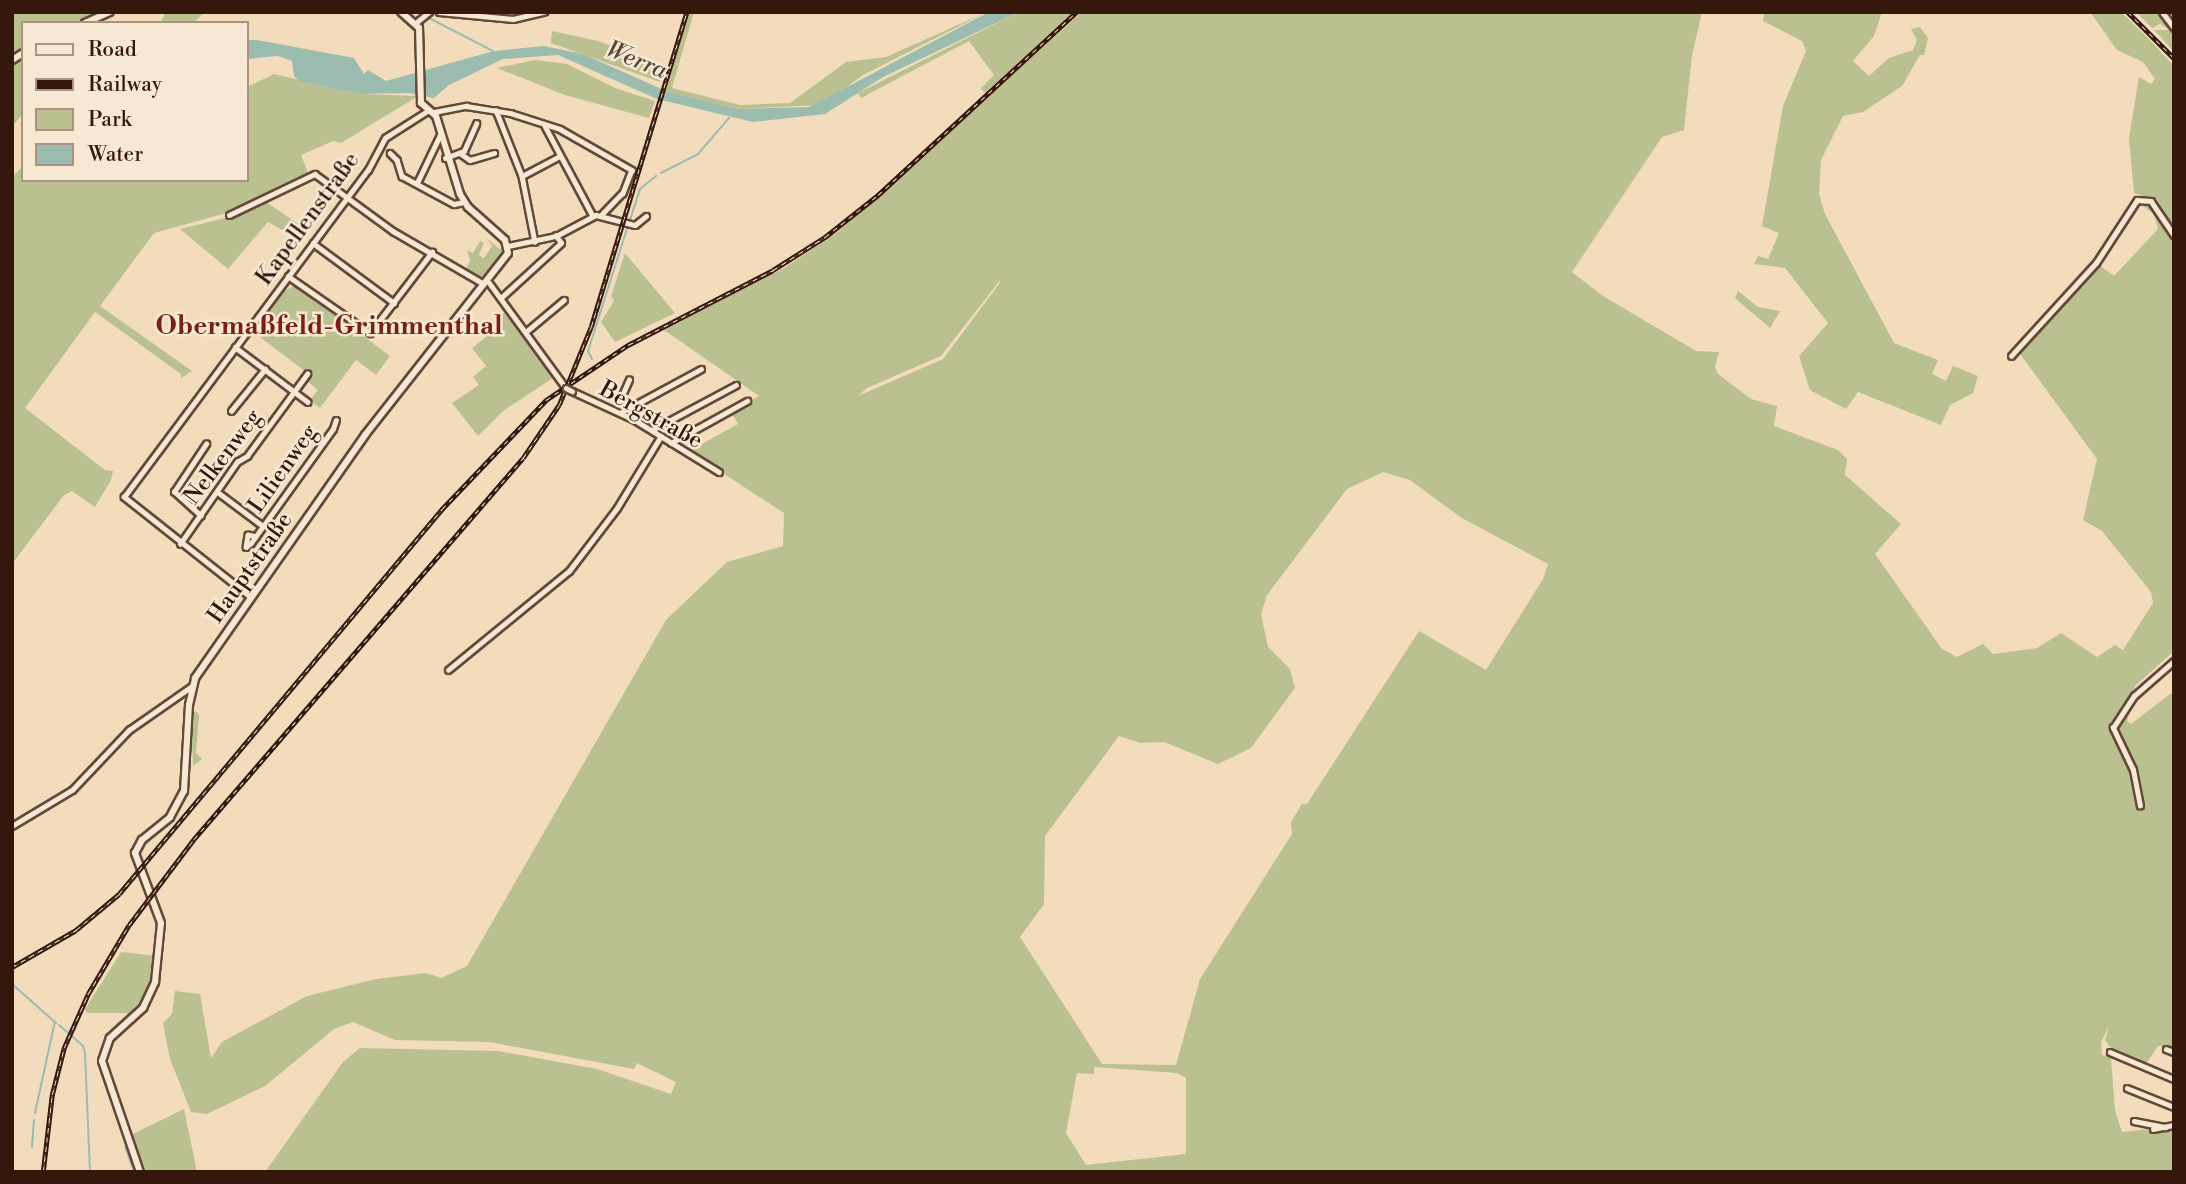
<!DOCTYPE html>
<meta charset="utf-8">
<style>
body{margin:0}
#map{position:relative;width:2186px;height:1184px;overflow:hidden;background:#f3dcbc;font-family:"Libre Bodoni",serif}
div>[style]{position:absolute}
.green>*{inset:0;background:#bbc091}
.water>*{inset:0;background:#9bbcae}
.stream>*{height:2px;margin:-1px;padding:0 1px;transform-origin:1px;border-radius:1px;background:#9bbcae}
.roads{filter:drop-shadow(2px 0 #644838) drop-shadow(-2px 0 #644838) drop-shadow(0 2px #644838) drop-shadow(0 -2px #644838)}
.minor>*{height:4.5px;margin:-2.25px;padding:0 2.25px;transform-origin:2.25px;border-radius:2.25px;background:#f7e8d3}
.tertiary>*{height:5px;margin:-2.5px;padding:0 2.5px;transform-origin:2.5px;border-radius:2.5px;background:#f7e8d3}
.secondary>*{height:6px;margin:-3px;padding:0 3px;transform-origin:3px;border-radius:3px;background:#f7e8d3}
.rail>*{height:4.5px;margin-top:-2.25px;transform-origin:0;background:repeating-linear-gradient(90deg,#f7e8d3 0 5px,#35170c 0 10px);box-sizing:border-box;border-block:2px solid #35170c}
.bridges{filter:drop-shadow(2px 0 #644838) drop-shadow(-2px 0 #644838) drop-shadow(0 2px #644838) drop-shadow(0 -2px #644838)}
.minor-bridge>*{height:4.5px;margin:-2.25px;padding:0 2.25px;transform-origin:2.25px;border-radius:2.25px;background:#f7e8d3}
span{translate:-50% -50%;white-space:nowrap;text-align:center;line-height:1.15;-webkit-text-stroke:5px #f7e8d3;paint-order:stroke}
.street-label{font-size:23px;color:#35170c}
.water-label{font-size:24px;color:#54493d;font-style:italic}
.quarter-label{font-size:26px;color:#7a1f14;font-weight:700}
.frame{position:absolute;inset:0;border:14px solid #35170c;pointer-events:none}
.legend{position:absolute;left:21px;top:21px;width:228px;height:161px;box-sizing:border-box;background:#f7e8d3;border:2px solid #a99483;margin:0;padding:9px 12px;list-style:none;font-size:21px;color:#35170c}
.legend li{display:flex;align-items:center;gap:14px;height:35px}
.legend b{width:35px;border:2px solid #a99483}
</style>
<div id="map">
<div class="green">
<i style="clip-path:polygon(12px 12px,101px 12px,76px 23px,23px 23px,23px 49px,12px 56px)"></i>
<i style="clip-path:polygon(166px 12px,205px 12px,193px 23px,160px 23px)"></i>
<i style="clip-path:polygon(689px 12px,694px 12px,672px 88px,740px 105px,790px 103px,846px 62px,886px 57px,987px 12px,863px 75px,822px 105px,737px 109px,666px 91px)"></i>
<i style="clip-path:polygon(1019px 12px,1073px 12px,985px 93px,981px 88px,994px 75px,969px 41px,861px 98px,858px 93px)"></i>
<i style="clip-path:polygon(evenodd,1082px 12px,1702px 12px,1692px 55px,1684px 130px,1662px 137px,1572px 272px,1603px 296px,1696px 351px,1719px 352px,1715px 367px,1718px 374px,1751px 399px,1777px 406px,1774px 426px,1838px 450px,1847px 459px,1845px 475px,1901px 524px,1875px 554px,1942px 649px,1957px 657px,1983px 644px,1993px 654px,2037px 648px,2061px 633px,2097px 657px,2115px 645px,2123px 650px,2153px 603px,2151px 592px,2102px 531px,2083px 520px,2097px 459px,2015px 347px,2095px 262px,2114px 276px,2158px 229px,2154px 214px,2140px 204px,2143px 196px,2134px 193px,2129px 138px,2139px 77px,2151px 84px,2155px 79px,2143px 62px,2117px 50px,2090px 12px,2121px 12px,2146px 36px,2174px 66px,2174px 651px,2135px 686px,2127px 721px,2131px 724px,2174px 691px,2174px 1046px,2158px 1046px,2146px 1064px,2110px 1047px,2105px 1040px,2109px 1026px,2101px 1042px,2102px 1055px,2111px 1058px,2115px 1110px,2122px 1132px,2174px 1126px,2174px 1172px,265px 1172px,343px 1062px,360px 1048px,498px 1051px,597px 1069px,671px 1094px,676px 1082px,637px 1063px,634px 1069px,489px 1042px,395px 1040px,353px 1022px,334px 1029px,265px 1086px,207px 1114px,191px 1112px,170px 1059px,163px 1023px,172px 1014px,175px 991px,200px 994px,211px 1058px,222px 1042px,307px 996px,376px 979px,426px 973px,441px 978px,467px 966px,666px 620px,727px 562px,783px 546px,784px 513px,689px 451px,738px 424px,731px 412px,759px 396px,664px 330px,784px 268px,839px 231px,1082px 12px,1001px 279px,999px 284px,943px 359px,858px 396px,867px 388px,941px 356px,1001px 279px,1082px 12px,1383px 472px,1410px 480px,1460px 517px,1548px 564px,1543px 579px,1486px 670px,1419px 631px,1307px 804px,1302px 804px,1291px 822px,1292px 834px,1200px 979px,1176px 1065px,1102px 1064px,1020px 937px,1044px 904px,1045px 836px,1119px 736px,1140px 743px,1164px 742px,1218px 764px,1251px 748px,1295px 688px,1290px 669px,1268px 647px,1261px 614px,1267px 595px,1347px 489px,1383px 472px,1082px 12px,1094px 1067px,1177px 1073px,1186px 1078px,1186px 1154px,1086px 1165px,1066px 1133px,1077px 1073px,1094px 1074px,1094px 1067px)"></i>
<i style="clip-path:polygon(1764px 12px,1882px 12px,1874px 36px,1853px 61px,1869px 76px,1889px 58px,1913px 50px,1917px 40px,1911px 29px,1920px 27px,1928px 38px,1924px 55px,1920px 55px,1902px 86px,1863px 112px,1843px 116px,1821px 160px,1819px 194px,1825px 214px,1894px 343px,1938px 360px,1932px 374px,1946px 381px,1953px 366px,1978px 376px,1973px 393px,1950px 405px,1941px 425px,1858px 392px,1846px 409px,1810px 390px,1799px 356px,1828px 323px,1785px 268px,1754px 264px,1758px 256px,1768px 259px,1779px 233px,1762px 226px,1783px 106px,1806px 51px,1802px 41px,1763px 21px)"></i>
<i style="clip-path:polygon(2136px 12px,2174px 12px,2174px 52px,2154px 30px,2170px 30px,2160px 24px,2152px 28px)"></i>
<i style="clip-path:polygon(552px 31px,598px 41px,662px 66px,660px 82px,551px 43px)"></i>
<i style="clip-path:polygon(23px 56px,23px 113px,12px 127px,12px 63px)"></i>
<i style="clip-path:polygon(535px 60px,567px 64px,615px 88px,655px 101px,649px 118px,565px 95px,497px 68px)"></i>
<i style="clip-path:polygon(274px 74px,360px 94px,418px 96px,341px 143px,333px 141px,301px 155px,308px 173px,234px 211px,154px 233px,100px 306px,192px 371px,181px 378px,181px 374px,95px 312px,25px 408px,105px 470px,113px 471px,111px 480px,95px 507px,72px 491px,64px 495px,12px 564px,12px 177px,23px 166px,23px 180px,247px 180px,247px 87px)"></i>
<i style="clip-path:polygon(262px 199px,301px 226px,294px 236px,268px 222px,228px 269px,180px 229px,229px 217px)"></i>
<i style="clip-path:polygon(486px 238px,500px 249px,505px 248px,505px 253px,480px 278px,465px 270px,470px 261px,467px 250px,473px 253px,480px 241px,484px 243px,479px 255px,484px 258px,492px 246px)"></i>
<i style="clip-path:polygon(625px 253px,675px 313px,615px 342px,601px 322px,614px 301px,611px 296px)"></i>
<i style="clip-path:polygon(296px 285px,390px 356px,376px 375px,356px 360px,320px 408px,310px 400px,318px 390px,306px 380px,310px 375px,252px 331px,282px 292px)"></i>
<i style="clip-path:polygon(1738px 291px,1758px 307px,1780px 311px,1770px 328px,1735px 298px)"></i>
<i style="clip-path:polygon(508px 310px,553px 378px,503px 411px,478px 436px,452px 403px,479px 385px,473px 377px,486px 366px,472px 348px,490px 334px,485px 328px)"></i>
<i style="clip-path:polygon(196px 711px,199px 715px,196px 753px,202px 759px,193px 766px,191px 715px)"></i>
<i style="clip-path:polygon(121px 952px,157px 956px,148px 994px,129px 1013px,87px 1013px,85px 1009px)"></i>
<i style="clip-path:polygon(184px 1109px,197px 1172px,147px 1172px,131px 1135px)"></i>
</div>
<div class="water">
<i style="clip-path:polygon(1019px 12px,883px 77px,825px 114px,753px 122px,657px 99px,558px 55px,503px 59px,449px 85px,434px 98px,409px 93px,360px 94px,299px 81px,294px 76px,292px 61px,278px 56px,247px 59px,247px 40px,257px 40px,354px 58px,364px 74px,368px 70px,386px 81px,494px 51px,544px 46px,583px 54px,666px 91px,737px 109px,809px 107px,987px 13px)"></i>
</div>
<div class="stream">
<i style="left:427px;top:17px;width:74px;rotate:27.3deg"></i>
<i style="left:661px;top:173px;width:42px;rotate:-27.2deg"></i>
<i style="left:698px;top:154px;width:48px;rotate:-49.3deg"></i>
<i style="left:630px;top:220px;width:33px;rotate:-72deg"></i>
<i style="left:640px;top:189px;width:21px;rotate:-39deg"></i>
<i style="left:592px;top:359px;width:9px;rotate:-117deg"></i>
<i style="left:588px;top:351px;width:131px;rotate:-72.3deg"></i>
<i style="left:12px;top:984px;width:59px;rotate:41.6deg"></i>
<i style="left:59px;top:1025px;width:32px;rotate:41deg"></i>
<i style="left:83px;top:1046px;width:7px;rotate:74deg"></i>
<i style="left:85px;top:1053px;width:118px;rotate:87.6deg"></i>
<i style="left:35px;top:1113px;width:94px;rotate:-77.7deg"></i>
<i style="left:32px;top:1147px;width:27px;rotate:-86deg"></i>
<i style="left:125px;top:1147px;width:27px;rotate:70deg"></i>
</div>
<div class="roads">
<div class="minor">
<i style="left:439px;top:12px;width:74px;rotate:5.4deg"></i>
<i style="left:513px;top:19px;width:32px;rotate:-13deg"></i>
<i style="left:417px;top:22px;width:16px;rotate:-40deg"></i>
<i style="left:496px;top:110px;width:71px;rotate:68.5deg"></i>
<i style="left:522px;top:176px;width:67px;rotate:78.9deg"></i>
<i style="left:434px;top:112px;width:33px;rotate:-11deg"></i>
<i style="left:466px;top:106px;width:45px;rotate:9deg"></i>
<i style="left:510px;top:113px;width:52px;rotate:17.7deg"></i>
<i style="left:560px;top:129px;width:83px;rotate:29.7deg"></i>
<i style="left:632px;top:170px;width:25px;rotate:111deg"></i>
<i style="left:623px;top:193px;width:30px;rotate:134deg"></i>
<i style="left:545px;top:126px;width:102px;rotate:61.9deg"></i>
<i style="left:390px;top:153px;width:10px;rotate:45deg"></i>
<i style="left:397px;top:160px;width:17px;rotate:73deg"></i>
<i style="left:402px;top:176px;width:59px;rotate:28.3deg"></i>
<i style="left:454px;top:204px;width:10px;rotate:-11deg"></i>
<i style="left:460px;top:153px;width:12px;rotate:35deg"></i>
<i style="left:470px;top:160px;width:25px;rotate:-16deg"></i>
<i style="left:445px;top:158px;width:20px;rotate:-20deg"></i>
<i style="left:464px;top:151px;width:30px;rotate:-66deg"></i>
<i style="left:522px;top:176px;width:41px;rotate:-27.8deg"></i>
<i style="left:417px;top:183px;width:55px;rotate:-64.4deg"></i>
<i style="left:229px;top:215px;width:95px;rotate:-25.5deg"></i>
<i style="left:315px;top:174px;width:97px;rotate:36.2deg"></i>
<i style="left:393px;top:231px;width:105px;rotate:30.2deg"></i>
<i style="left:313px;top:243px;width:101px;rotate:36.5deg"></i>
<i style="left:508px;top:246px;width:49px;rotate:-11.8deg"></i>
<i style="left:556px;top:236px;width:45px;rotate:-27.7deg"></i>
<i style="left:596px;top:215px;width:40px;rotate:14.4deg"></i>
<i style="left:635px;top:225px;width:14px;rotate:-39deg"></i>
<i style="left:288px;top:276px;width:100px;rotate:34.8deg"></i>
<i style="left:370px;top:333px;width:102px;rotate:-52.6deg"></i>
<i style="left:488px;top:281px;width:132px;rotate:53.9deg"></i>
<i style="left:502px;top:297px;width:80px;rotate:-42.5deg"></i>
<i style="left:561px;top:243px;width:9px;rotate:-126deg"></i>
<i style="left:527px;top:331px;width:48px;rotate:-40deg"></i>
<i style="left:235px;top:347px;width:91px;rotate:37deg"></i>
<i style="left:2011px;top:356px;width:126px;rotate:-47.6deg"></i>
<i style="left:2096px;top:263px;width:75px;rotate:-56.9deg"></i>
<i style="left:2137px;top:200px;width:14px;rotate:4deg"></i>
<i style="left:2151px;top:201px;width:41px;rotate:55.9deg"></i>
<i style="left:572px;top:391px;width:67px;rotate:24.7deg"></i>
<i style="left:633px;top:419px;width:101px;rotate:31.6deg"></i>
<i style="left:624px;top:408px;width:9px;rotate:-117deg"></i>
<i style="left:620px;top:400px;width:22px;rotate:-66deg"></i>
<i style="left:231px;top:411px;width:54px;rotate:-51deg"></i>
<i style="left:620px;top:413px;width:92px;rotate:-28.5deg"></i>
<i style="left:652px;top:430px;width:95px;rotate:-28.2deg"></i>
<i style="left:671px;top:443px;width:87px;rotate:-28.9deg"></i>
<i style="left:219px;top:493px;width:55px;rotate:36.9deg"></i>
<i style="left:201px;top:516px;width:36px;rotate:-138deg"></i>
<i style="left:174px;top:492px;width:58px;rotate:-56.3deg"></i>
<i style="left:256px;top:537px;width:8px;rotate:-166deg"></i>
<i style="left:248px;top:535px;width:12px;rotate:99deg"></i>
<i style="left:246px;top:547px;width:6px;rotate:-39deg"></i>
<i style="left:251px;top:543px;width:140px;rotate:-54.3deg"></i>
<i style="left:333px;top:429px;width:9px;rotate:-72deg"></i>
<i style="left:180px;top:544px;width:100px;rotate:-55.2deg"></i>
<i style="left:237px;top:462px;width:12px;rotate:-31deg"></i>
<i style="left:247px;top:456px;width:102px;rotate:-53.8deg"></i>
<i style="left:250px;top:597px;width:161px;rotate:-141.6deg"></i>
<i style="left:124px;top:497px;width:408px;rotate:-53.3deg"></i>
<i style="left:368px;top:170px;width:36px;rotate:-62deg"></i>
<i style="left:385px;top:138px;width:52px;rotate:-32.5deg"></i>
<i style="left:448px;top:670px;width:156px;rotate:-39.3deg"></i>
<i style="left:569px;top:571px;width:79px;rotate:-52.7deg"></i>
<i style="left:617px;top:508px;width:84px;rotate:-58.6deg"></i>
<i style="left:2140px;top:806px;width:37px;rotate:-101deg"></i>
<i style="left:2133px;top:770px;width:47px;rotate:-115.5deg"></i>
<i style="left:2113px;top:728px;width:38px;rotate:-57deg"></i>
<i style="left:2134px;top:696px;width:53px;rotate:-41.2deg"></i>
<i style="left:12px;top:826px;width:70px;rotate:-31deg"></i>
<i style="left:72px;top:790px;width:83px;rotate:-46.5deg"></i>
<i style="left:129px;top:730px;width:77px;rotate:-34.9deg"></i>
<i style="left:2166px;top:1049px;width:9px;rotate:21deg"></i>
<i style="left:2110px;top:1052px;width:69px;rotate:22.9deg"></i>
<i style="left:2127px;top:1088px;width:51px;rotate:22deg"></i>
<i style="left:2134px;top:1121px;width:32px;rotate:11deg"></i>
<i style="left:2153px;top:1129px;width:21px;rotate:-11deg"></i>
</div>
<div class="tertiary">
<i style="left:2162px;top:12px;width:20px;rotate:53deg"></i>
</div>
<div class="secondary">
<i style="left:85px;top:23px;width:27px;rotate:-24deg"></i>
<i style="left:12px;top:60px;width:13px;rotate:-32deg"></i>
<i style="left:140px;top:1172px;width:117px;rotate:-108.9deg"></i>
<i style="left:102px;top:1061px;width:24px;rotate:-71deg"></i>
<i style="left:110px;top:1038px;width:45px;rotate:-42.3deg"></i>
<i style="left:143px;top:1008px;width:29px;rotate:-65deg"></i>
<i style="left:155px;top:982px;width:59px;rotate:-84.2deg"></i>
<i style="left:161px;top:923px;width:75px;rotate:-110.4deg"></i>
<i style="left:135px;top:853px;width:15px;rotate:-62deg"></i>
<i style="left:142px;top:840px;width:36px;rotate:-39deg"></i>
<i style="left:170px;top:817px;width:30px;rotate:-62deg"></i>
<i style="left:184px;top:791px;width:86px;rotate:-86.7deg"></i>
<i style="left:189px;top:705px;width:28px;rotate:-77deg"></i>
<i style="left:195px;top:678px;width:297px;rotate:-55deg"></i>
<i style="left:365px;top:435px;width:231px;rotate:-51.8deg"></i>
<i style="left:508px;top:253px;width:13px;rotate:-103deg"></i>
<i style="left:505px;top:240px;width:50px;rotate:-138.3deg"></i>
<i style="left:468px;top:207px;width:15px;rotate:-122deg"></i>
<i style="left:460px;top:194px;width:82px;rotate:-107.1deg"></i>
<i style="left:436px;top:116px;width:20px;rotate:-139deg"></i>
<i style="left:421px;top:103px;width:75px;rotate:-91.5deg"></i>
<i style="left:419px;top:28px;width:24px;rotate:-138deg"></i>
</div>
</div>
<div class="rail">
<i style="left:2128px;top:12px;width:65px;rotate:45deg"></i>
<i style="left:12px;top:967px;width:74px;rotate:-30deg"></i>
<i style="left:76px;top:930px;width:56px;rotate:-39.9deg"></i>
<i style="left:119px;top:894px;width:503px;rotate:-50deg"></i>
<i style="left:442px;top:509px;width:151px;rotate:-46.3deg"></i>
<i style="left:546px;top:400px;width:99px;rotate:-33.9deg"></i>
<i style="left:628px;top:345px;width:163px;rotate:-27.3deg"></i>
<i style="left:773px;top:270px;width:62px;rotate:-32.4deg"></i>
<i style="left:825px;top:237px;width:68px;rotate:-38.4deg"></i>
<i style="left:878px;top:195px;width:270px;rotate:-42.7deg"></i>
<i style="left:43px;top:1172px;width:78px;rotate:-83.3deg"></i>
<i style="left:52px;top:1095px;width:49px;rotate:-75.7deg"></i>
<i style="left:64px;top:1048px;width:59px;rotate:-66deg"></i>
<i style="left:88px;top:994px;width:80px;rotate:-59.3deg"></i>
<i style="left:129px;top:925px;width:108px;rotate:-52.9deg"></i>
<i style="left:194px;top:839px;width:503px;rotate:-49.19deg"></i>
<i style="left:523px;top:458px;width:64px;rotate:-55.8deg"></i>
<i style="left:559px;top:405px;width:84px;rotate:-67.7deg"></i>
<i style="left:591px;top:327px;width:329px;rotate:-73.1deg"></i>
</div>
<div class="bridges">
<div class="minor-bridge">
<i style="left:566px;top:388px;width:7px;rotate:27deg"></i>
</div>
</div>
<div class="street-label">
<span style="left:308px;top:219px;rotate:-54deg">Kapellenstraße</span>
<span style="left:651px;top:415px;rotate:29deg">Bergstraße</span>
<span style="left:223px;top:457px;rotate:-53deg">Nelkenweg</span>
<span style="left:283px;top:469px;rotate:-55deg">Lilienweg</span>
<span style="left:250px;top:568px;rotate:-55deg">Hauptstraße</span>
</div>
<div class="water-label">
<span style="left:636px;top:61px;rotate:22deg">Werra</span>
</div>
<div class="quarter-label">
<span style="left:329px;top:327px">Obermaßfeld-Grimmenthal</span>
</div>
<div class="frame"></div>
<ul class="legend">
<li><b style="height:9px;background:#f7e8d3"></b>Road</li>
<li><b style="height:9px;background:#35170c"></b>Railway</li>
<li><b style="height:19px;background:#bbc091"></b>Park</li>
<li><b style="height:19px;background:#9bbcae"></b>Water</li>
</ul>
</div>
